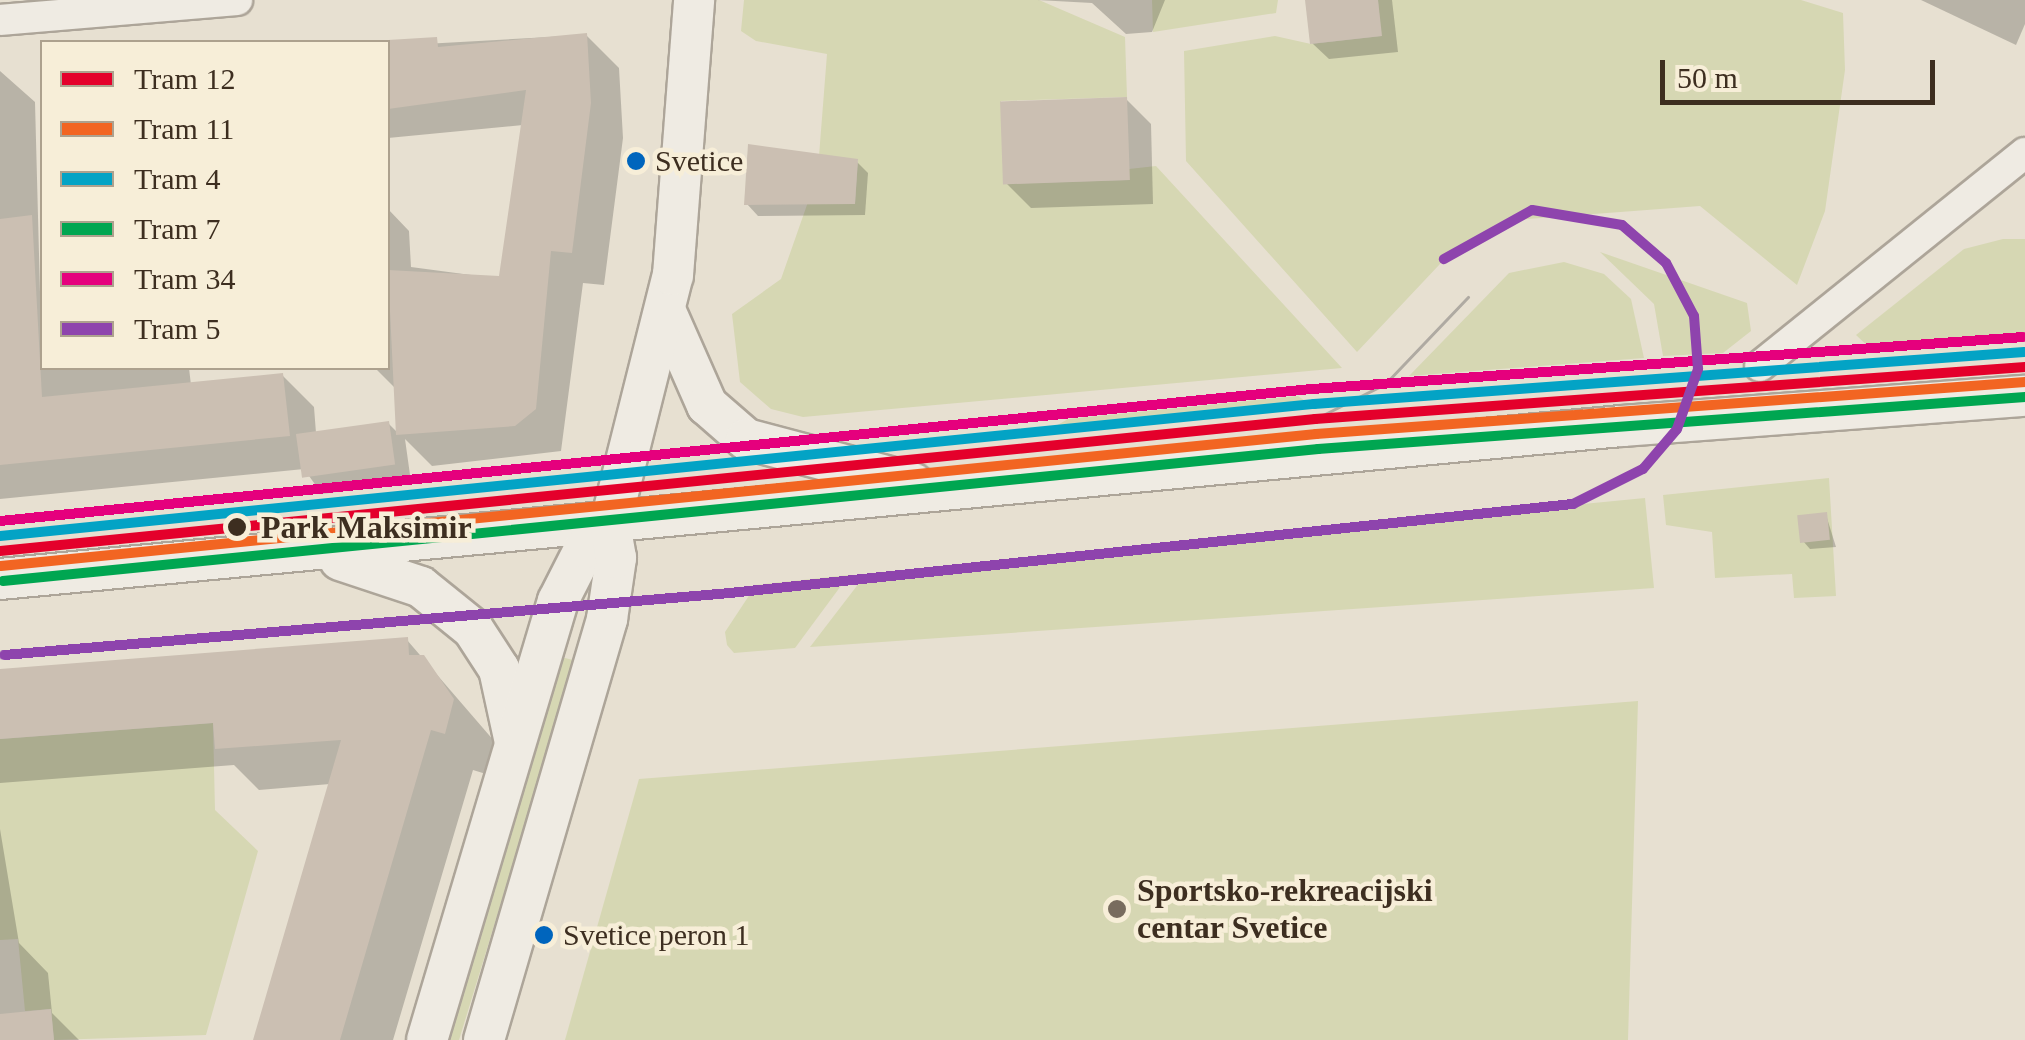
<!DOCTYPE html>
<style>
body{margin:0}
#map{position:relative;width:2025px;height:1040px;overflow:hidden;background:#e7e0d1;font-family:"Times New Roman",serif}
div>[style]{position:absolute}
.green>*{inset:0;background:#d6d7b3}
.shadow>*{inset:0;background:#0003}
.building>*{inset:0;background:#cbbfb2;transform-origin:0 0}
.roads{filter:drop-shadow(2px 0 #ada599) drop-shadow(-2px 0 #ada599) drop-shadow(0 2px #ada599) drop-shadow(0 -2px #ada599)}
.street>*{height:30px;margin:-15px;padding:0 15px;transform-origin:15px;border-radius:15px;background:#efebe3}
.secondary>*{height:40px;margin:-20px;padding:0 20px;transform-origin:20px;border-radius:20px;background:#efebe3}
.tram>*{height:2.5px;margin:-1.25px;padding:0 1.25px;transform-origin:1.25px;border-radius:1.25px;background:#afaaa2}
.tram-1>*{height:10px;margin:-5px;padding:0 5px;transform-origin:5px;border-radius:5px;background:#e4002b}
.tram-2>*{height:10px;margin:-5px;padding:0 5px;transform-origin:5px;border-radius:5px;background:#f26522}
.tram-3>*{height:10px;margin:-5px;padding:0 5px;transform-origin:5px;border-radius:5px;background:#03a3c5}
.tram-4>*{height:10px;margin:-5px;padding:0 5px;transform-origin:5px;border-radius:5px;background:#00a651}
.tram-5>*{height:10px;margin:-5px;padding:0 5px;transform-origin:5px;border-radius:5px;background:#e5007d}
.tram-6>*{height:10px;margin:-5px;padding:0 5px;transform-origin:5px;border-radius:5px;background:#8e44ad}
.dots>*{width:28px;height:28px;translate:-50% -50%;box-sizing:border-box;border:5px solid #f7eed8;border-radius:50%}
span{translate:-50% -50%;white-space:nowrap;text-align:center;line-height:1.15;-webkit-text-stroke:9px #f7eed8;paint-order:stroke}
.bus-label{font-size:30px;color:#3d2e20}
.left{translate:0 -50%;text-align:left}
.stop-label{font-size:32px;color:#3d2e20;font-weight:700}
.poi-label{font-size:32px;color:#3d2e20;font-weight:700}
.legend{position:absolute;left:40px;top:40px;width:350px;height:330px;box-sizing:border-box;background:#f7eed8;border:2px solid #ada18e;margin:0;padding:12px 18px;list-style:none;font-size:30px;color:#3d2e20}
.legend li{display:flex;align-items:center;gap:20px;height:50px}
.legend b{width:50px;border:2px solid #ada18e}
.scale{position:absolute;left:1660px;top:60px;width:275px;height:45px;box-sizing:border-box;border:5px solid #3d2e20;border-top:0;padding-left:12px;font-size:30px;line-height:35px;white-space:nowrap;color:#3d2e20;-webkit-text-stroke:8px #f7eed8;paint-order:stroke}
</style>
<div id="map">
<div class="green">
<i style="clip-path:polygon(744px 0,1039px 0,1125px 37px,1127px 97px,1001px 101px,1004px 184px,1129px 180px,1129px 169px,1156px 166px,1342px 368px,803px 417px,771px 409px,740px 382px,732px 314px,781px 279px,808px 202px,855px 204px,858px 160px,819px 156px,827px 54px,756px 41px,741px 31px)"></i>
<i style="clip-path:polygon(1152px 0,1278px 0,1276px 13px,1153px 32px)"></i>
<i style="clip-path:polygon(1378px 0,1801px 0,1843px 13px,1845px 70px,1825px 211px,1797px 285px,1700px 206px,1514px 220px,1456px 247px,1357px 352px,1186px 161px,1184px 51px,1275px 36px,1311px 44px,1381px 36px)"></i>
<i style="clip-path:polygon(2003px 239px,2025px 239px,2025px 340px,1873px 351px,1856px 335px,1964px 249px)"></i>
<i style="clip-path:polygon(1600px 252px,1747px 303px,1751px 331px,1723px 353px,1663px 356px,1654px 304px)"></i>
<i style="clip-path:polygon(1564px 262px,1604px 274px,1631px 299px,1644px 358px,1409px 376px,1509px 273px)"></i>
<i style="clip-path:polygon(1298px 396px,1315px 408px,1054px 427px,1068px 419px)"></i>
<i style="clip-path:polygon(1829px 478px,1836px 596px,1794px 598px,1792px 574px,1715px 578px,1712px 532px,1666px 525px,1663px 495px)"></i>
<i style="clip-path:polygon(1645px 498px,1654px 588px,810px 647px,866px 574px)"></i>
<i style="clip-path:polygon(849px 575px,795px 648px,734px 653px,727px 645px,725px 632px,756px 585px)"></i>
<i style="clip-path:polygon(561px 657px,573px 660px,525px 825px,459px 1040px,447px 1040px)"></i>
<i style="clip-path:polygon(1638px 701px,1628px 1040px,565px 1040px,639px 779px)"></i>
<i style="clip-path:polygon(213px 723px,215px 810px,258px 851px,206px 1035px,54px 1040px,51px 1009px,25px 1011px,18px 939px,0 940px,0 739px)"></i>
</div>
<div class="shadow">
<i style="clip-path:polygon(1165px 0,1152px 32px,1126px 34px,1092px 3px,1037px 0)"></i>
<i style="clip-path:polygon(1308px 0,1392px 0,1398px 52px,1329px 59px,1312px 43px)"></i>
<i style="clip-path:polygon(1921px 0,2025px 0,2025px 24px,2016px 45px)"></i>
<i style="clip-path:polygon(586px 35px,619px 68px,623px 138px,604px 285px,583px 283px,561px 451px,432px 466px,405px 439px,411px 482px,322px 494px,304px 469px,0 499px,0 71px,35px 102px,42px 368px,189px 368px,191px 385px,282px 375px,314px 407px,316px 433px,388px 423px,399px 434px,395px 388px,375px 368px,388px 368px,388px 209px,409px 231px,411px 267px,501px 279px,523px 125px,388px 138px,388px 46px)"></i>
<i style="clip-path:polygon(1126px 99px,1151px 124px,1153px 204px,1031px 208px,1006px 183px)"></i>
<i style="clip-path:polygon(751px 146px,857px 162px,868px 173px,865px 215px,758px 216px,747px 204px)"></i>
<i style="clip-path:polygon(1826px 515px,1836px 547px,1810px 549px,1803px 541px)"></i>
<i style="clip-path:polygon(407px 640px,495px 742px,486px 774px,473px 770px,393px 1040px,256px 1040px,330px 784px,259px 790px,234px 765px,0 783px,0 672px)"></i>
<i style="clip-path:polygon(0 829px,19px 943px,48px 973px,52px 1013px,79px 1040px,0 1040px)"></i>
</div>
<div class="building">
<i style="clip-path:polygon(1305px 0,1378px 0,1382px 36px,1310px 44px)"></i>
<i style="clip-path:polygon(587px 33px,591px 103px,572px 253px,551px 251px,536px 409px,515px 426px,396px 435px,388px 270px,499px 276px,526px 90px,388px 109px,388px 40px,437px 37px,438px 47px)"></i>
<i style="left:1127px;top:97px;width:83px;height:127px;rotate:88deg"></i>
<i style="clip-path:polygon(748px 144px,858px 159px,855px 204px,744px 205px)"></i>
<i style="clip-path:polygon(32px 215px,42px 397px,283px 373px,290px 436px,0 465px,0 219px)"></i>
<i style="left:389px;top:421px;width:44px;height:94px;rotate:82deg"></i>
<i style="left:1827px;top:512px;width:28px;height:30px;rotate:84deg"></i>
<i style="clip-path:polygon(408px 637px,409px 655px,424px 655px,454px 699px,445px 734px,431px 730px,340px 1040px,253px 1040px,341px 740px,215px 749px,213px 723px,0 739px,0 669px)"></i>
<i style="clip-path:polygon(51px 1009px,54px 1040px,0 1040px,0 1014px)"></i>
</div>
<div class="roads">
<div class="street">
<i style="left:0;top:20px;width:238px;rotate:-4.8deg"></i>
<i style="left:1760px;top:366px;width:340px;rotate:-38.8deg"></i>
</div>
<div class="secondary">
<i style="left:666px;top:312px;width:102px;rotate:66.2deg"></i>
<i style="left:707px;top:405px;width:52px;rotate:41.1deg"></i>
<i style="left:746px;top:439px;width:172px;rotate:14.8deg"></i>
<i style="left:610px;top:525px;width:258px;rotate:-75.9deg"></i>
<i style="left:673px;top:275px;width:276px;rotate:-85.6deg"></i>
<i style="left:340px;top:560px;width:85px;rotate:18.4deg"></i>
<i style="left:421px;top:587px;width:67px;rotate:38.9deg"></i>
<i style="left:473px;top:629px;width:48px;rotate:57deg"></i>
<i style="left:499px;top:669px;width:71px;rotate:77.7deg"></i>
<i style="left:0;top:579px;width:1629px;rotate:-5.39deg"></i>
<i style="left:1622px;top:426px;width:404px;rotate:-4.3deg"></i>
<i style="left:427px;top:1040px;width:458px;rotate:-73.4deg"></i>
<i style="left:558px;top:601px;width:59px;rotate:-63deg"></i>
<i style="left:585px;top:548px;width:34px;rotate:-43deg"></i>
<i style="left:484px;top:1040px;width:439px;rotate:-73.7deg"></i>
<i style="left:607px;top:619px;width:62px;rotate:-81.6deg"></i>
<i style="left:616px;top:558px;width:34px;rotate:-100deg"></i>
</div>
</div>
<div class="tram">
<i style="left:1315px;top:419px;width:78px;rotate:-26.6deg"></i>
<i style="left:1385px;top:384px;width:120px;rotate:-46.3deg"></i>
</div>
<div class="tram-1">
<i style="left:0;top:551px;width:1322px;rotate:-5.73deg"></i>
<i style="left:1315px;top:419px;width:712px;rotate:-4.19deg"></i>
</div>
<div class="tram-2">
<i style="left:1px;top:566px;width:1322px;rotate:-5.73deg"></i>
<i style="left:1316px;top:434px;width:711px;rotate:-4.19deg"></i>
</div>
<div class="tram-3">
<i style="left:0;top:536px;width:1321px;rotate:-5.74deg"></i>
<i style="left:1314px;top:404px;width:712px;rotate:-4.19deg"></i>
</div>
<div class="tram-4">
<i style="left:3px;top:581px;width:1322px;rotate:-5.73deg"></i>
<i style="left:1318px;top:449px;width:709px;rotate:-4.21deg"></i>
</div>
<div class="tram-5">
<i style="left:0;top:521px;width:1319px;rotate:-5.75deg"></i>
<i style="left:1312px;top:389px;width:713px;rotate:-4.18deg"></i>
</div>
<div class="tram-6">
<i style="left:4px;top:655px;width:729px;rotate:-4.88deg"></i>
<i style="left:730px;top:593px;width:848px;rotate:-6.03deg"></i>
<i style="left:1573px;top:504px;width:78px;rotate:-26.6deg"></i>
<i style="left:1643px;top:469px;width:52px;rotate:-49.6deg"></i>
<i style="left:1677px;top:429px;width:64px;rotate:-70.7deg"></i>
<i style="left:1698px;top:369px;width:53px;rotate:-94.3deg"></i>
<i style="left:1694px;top:316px;width:60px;rotate:-117.8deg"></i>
<i style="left:1666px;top:263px;width:58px;rotate:-139.2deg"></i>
<i style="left:1622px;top:225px;width:91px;rotate:-170.5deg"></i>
<i style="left:1532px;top:210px;width:101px;rotate:150.9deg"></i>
</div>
<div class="dots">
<i style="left:636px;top:161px;background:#0065bd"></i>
<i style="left:237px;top:527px;background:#3d2e20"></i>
<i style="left:1117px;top:909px;background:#786c5e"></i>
<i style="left:544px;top:935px;background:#0065bd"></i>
</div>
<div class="bus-label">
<span class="left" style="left:655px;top:161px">Svetice</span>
<span class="left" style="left:563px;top:935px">Svetice peron 1</span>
</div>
<div class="stop-label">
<span class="left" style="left:261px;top:527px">Park Maksimir</span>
</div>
<div class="poi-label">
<span class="left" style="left:1137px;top:909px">Sportsko-rekreacijski<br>centar Svetice</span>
</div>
<ul class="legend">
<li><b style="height:12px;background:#e4002b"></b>Tram 12</li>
<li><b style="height:12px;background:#f26522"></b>Tram 11</li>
<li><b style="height:12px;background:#03a3c5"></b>Tram 4</li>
<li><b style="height:12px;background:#00a651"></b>Tram 7</li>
<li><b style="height:12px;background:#e5007d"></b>Tram 34</li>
<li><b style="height:12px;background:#8e44ad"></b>Tram 5</li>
</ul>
<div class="scale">50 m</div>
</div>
